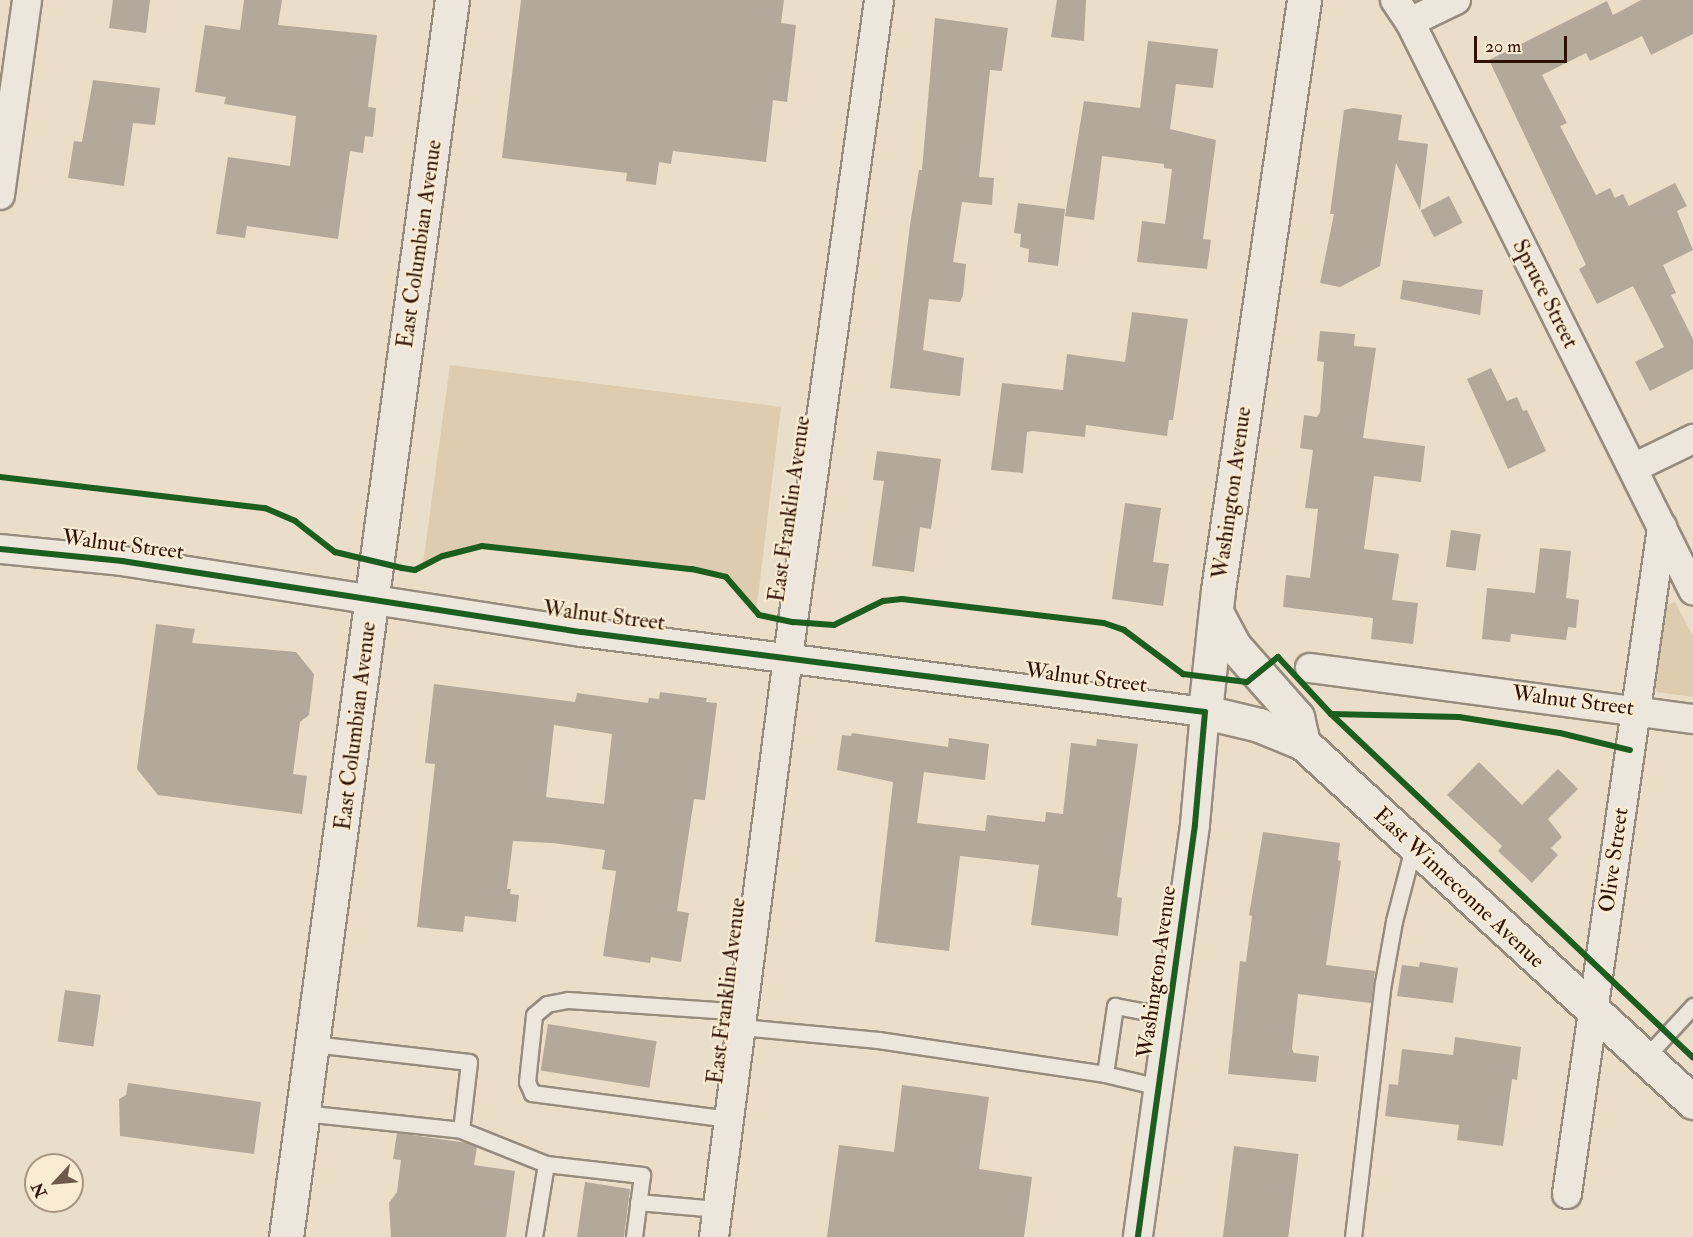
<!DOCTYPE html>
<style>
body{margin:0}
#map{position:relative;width:1693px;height:1237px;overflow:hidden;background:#eadec8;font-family:"IM FELL Double Pica",serif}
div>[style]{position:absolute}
.green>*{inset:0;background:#deccaf}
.building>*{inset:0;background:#b3a99a;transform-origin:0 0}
.roads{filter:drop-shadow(2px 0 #968c7e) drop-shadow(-2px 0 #968c7e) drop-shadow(0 2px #968c7e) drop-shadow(0 -2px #968c7e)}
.service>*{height:15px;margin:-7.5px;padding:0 7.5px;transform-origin:7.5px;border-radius:7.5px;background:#ede6dc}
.minor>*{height:28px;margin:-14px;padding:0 14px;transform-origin:14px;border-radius:14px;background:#ede6dc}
.tertiary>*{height:33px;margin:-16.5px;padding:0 16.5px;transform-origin:16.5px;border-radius:16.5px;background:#ede6dc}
.secondary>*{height:33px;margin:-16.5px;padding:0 16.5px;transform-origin:16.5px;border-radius:16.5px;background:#ede6dc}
.cycleway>*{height:6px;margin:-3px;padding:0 3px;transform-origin:3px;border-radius:3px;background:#1b5e20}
span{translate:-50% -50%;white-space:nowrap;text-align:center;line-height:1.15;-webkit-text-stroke:4.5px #faecd2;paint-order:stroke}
.street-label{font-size:22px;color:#2d1205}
.north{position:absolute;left:24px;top:1153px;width:60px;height:60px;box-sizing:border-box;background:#faecd2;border:2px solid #a89580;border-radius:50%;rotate:244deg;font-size:16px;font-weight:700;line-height:24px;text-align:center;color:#2d1205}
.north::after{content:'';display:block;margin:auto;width:21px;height:27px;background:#6f5949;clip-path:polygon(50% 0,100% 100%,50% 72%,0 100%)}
.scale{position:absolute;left:1474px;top:36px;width:93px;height:27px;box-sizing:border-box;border:3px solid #2d1205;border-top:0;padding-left:8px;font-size:18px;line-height:21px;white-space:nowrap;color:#2d1205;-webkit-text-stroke:4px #faecd2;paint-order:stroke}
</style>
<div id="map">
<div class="green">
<i style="clip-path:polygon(450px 365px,781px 407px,756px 613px,726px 577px,692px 569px,482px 546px,423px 564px)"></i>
<i style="clip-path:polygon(1675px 602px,1693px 636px,1693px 697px,1657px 692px,1655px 688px,1664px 612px,1667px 605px)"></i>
</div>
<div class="building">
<i style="clip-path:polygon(113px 0,150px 0,146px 33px,109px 28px)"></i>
<i style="clip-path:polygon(244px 0,282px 0,278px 25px,377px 35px,368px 107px,376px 108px,373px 137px,365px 136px,363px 153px,350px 151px,338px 239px,247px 226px,245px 238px,216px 234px,228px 157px,290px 166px,296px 116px,224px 104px,226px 97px,195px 92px,205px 25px,240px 30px)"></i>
<i style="clip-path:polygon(521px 0,784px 0,781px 23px,796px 25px,787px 102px,773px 100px,766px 162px,673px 151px,671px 164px,659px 162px,656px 185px,626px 181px,627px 173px,502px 158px)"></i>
<i style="clip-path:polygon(1057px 0,1086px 0,1084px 41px,1051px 37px)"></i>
<i style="clip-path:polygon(1641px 0,1693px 0,1693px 34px,1651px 55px,1642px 36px,1590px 61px,1586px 53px,1542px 75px,1567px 123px,1560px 126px,1596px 195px,1610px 188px,1615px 198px,1623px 194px,1629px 206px,1675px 183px,1687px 206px,1677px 211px,1693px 250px,1663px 265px,1676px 293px,1671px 295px,1693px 339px,1693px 369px,1650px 391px,1635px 362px,1664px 347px,1633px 286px,1597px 304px,1579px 269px,1586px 265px,1489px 60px,1607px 1px,1613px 15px)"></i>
<i style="clip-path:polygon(935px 18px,1008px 28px,1002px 71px,990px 70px,979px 177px,994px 178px,992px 205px,962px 202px,953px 262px,966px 264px,963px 295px,960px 302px,929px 299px,923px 350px,964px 358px,960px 396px,890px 388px,910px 225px,919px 170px,922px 170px)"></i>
<i style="clip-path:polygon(1148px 41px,1218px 49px,1213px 88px,1176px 84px,1170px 129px,1216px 140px,1203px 239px,1211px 240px,1207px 269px,1137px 262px,1142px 221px,1165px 224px,1172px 169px,1164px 168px,1164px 164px,1102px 156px,1094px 220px,1065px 216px,1084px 101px,1140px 108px)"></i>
<i style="clip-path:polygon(93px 80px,160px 88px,155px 125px,133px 123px,124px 186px,68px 178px,74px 141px,82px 142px)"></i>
<i style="clip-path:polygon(1353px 108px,1402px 115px,1398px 140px,1428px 144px,1420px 210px,1396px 163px,1380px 266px,1340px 287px,1320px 283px,1334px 214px,1330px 214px,1344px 110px)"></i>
<i style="left:1449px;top:196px;width:30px;height:32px;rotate:63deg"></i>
<i style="clip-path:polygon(1018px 203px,1065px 209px,1058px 266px,1028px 262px,1029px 249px,1020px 247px,1021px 234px,1014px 233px)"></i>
<i style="clip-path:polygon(1403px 280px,1483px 290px,1480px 315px,1400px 299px)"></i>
<i style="clip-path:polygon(1132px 312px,1188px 319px,1173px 420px,1169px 420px,1167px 436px,1086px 425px,1085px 437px,1032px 431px,1027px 432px,1023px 473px,991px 470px,1002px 383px,1063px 390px,1067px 354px,1125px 362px)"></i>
<i style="clip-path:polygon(1320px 331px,1355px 334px,1354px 346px,1376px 348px,1363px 438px,1425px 446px,1421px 482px,1374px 476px,1364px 549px,1399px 554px,1392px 600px,1418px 603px,1413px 644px,1371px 639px,1373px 618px,1283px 607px,1286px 575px,1310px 578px,1318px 509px,1305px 508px,1313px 450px,1300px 448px,1304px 415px,1317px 417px,1320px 412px,1324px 362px,1317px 361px)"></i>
<i style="clip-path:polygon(1491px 368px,1507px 401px,1517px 397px,1523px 411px,1527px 410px,1546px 451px,1508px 469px,1467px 379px)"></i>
<i style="clip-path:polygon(877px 451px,941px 459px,931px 529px,920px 527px,914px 572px,872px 566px,884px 481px,873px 480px)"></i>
<i style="clip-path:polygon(1125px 503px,1161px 508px,1153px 562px,1169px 564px,1163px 606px,1112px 599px)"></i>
<i style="left:1451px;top:530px;width:30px;height:37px;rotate:8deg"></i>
<i style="clip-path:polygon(1540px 548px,1571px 551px,1566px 598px,1579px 600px,1576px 628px,1568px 627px,1566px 640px,1511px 634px,1510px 642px,1482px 639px,1487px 588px,1535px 593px)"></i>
<i style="clip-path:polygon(156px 624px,195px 629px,192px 643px,296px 652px,314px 674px,309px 715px,300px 722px,293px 774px,307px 776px,302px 814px,158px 795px,137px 769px)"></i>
<i style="clip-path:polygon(evenodd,434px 684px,575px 702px,577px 693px,648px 703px,649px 698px,659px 699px,660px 692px,707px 698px,706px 702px,717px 703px,705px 800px,694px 799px,677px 911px,689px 913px,681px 962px,651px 957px,650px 963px,603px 956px,616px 871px,602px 869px,605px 850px,553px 843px,513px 841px,507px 889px,511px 889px,510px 894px,519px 895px,516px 922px,465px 916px,463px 932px,417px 927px,435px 764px,425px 763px,434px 684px,554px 725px,612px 734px,604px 804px,546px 797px,554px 725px)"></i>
<i style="clip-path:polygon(852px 733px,948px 747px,949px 738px,989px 744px,985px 780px,924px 772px,917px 823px,985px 831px,987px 815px,1045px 822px,1046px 812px,1063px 814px,1071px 743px,1096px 746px,1097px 739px,1138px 744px,1117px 897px,1122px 898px,1118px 936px,1031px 925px,1039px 865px,960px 856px,949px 951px,875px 942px,893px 782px,837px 770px,842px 735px,851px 736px)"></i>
<i style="clip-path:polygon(1479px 762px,1522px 805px,1558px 769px,1578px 789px,1548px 819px,1562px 837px,1551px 848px,1558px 855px,1532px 883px,1498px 851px,1502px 846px,1447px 795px)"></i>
<i style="clip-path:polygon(1263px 832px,1340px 843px,1338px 860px,1341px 861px,1326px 965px,1375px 971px,1371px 1003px,1298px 994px,1292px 1049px,1294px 1053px,1319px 1056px,1316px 1082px,1228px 1074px,1240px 961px,1246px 962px,1252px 916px,1249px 915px)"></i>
<i style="clip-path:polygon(1420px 962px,1458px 968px,1453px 1003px,1397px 996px,1402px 965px,1419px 967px)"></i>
<i style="left:65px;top:990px;width:36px;height:52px;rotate:8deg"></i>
<i style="left:548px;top:1024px;width:110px;height:47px;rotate:9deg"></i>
<i style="clip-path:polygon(1455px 1037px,1521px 1047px,1517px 1080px,1512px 1079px,1503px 1146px,1457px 1140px,1459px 1125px,1385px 1116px,1389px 1084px,1398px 1085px,1402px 1049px,1453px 1055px)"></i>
<i style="clip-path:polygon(128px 1083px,261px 1102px,254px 1154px,120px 1136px,119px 1099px,126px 1095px)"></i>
<i style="clip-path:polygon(902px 1085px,989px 1097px,979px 1169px,1032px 1177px,1024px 1237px,827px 1237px,839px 1145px,894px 1152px)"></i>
<i style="clip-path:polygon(397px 1133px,468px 1143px,477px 1147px,474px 1165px,515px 1171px,506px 1237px,391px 1237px,389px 1203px,397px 1192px,401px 1160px,393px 1159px)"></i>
<i style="left:1234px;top:1146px;width:65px;height:92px;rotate:7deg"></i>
<i style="clip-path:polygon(585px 1182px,630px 1189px,624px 1237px,577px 1237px)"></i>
</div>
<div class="roads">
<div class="service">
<i style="left:741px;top:1027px;width:138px;rotate:5.4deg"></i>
<i style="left:878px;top:1040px;width:230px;rotate:8.5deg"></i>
<i style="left:313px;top:1044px;width:157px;rotate:6.6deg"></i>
<i style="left:469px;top:1062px;width:68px;rotate:96.7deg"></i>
<i style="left:1645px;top:1058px;width:71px;rotate:-47.3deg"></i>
<i style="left:1159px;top:1087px;width:56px;rotate:-166.5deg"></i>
<i style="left:1105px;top:1074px;width:69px;rotate:-81.6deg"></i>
<i style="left:1115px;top:1006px;width:55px;rotate:10.5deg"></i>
<i style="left:303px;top:1113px;width:159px;rotate:6.1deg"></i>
<i style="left:461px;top:1130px;width:92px;rotate:21.8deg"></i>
<i style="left:729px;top:1119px;width:199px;rotate:-172.5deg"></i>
<i style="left:532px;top:1093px;width:12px;rotate:-114deg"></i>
<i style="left:527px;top:1082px;width:67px;rotate:-84deg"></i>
<i style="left:534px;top:1015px;width:17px;rotate:-40deg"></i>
<i style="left:547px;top:1004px;width:21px;rotate:-11deg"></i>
<i style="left:568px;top:1000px;width:174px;rotate:3.9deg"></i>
<i style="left:638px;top:1202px;width:79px;rotate:5.1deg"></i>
<i style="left:534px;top:1237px;width:74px;rotate:-80.7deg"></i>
<i style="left:546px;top:1164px;width:97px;rotate:6.5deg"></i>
<i style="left:642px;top:1175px;width:63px;rotate:97.4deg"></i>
<i style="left:1353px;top:1237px;width:256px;rotate:-83.3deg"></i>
<i style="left:1383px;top:983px;width:63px;rotate:-79.9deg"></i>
<i style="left:1394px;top:921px;width:75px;rotate:-75.4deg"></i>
</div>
<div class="minor">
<i style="left:1395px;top:0;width:27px;rotate:56deg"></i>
<i style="left:1410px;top:22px;width:635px;rotate:63.52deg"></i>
<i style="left:1410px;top:22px;width:51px;rotate:-25.6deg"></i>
<i style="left:0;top:195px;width:197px;rotate:-82.1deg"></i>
<i style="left:1633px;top:468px;width:67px;rotate:-25.8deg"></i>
<i style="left:0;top:549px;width:123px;rotate:5.6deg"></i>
<i style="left:122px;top:561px;width:465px;rotate:8.8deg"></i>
<i style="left:582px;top:632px;width:628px;rotate:7.32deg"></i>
<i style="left:1205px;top:712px;width:113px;rotate:95.1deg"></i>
<i style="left:1195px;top:825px;width:416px;rotate:97.9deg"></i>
<i style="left:1310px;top:668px;width:386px;rotate:7.6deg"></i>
<i style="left:1567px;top:1194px;width:674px;rotate:-81.89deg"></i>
<i style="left:714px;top:1237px;width:585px;rotate:-82.73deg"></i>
<i style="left:788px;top:657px;width:663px;rotate:-82.11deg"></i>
</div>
<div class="tertiary">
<i style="left:286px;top:1237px;width:1248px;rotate:-82.36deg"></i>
</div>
<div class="secondary">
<i style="left:1304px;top:0;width:596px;rotate:98.29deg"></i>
<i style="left:1218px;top:590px;width:123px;rotate:96.1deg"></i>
<i style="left:1205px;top:712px;width:56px;rotate:13.5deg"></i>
<i style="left:1259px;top:725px;width:48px;rotate:22.2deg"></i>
<i style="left:1303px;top:743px;width:530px;rotate:42.63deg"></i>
<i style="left:1216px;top:612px;width:40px;rotate:62deg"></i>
<i style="left:1235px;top:647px;width:94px;rotate:48.5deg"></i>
<i style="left:1297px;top:717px;width:27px;rotate:77deg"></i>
</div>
</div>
<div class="cycleway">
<i style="left:0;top:477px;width:267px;rotate:6.7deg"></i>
<i style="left:265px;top:508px;width:33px;rotate:23deg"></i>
<i style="left:295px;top:521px;width:51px;rotate:37.8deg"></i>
<i style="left:335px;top:552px;width:69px;rotate:13.4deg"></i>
<i style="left:402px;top:568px;width:13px;rotate:9deg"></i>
<i style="left:415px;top:570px;width:31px;rotate:-27deg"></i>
<i style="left:443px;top:556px;width:40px;rotate:-14.4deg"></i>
<i style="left:482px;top:546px;width:211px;rotate:6.3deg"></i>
<i style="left:692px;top:569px;width:35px;rotate:13deg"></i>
<i style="left:726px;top:577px;width:50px;rotate:49deg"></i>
<i style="left:759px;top:615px;width:35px;rotate:12deg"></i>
<i style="left:793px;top:622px;width:41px;rotate:4.2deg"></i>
<i style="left:834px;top:625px;width:55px;rotate:-26.1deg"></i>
<i style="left:883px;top:601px;width:19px;rotate:-6deg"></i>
<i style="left:902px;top:599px;width:203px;rotate:6.8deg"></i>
<i style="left:1104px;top:623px;width:21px;rotate:19deg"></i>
<i style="left:1124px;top:630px;width:74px;rotate:36.7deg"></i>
<i style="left:1183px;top:674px;width:64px;rotate:7.1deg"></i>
<i style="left:1247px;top:682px;width:40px;rotate:-39deg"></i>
<i style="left:1278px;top:657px;width:78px;rotate:47.1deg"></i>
<i style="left:1331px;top:714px;width:128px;rotate:1.3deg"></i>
<i style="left:1459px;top:717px;width:102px;rotate:9deg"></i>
<i style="left:1560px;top:733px;width:72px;rotate:13.7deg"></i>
<i style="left:0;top:549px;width:123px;rotate:5.6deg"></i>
<i style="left:122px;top:561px;width:465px;rotate:8.8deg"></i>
<i style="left:582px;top:632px;width:628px;rotate:7.32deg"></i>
<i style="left:1205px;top:712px;width:113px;rotate:95.1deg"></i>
<i style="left:1195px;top:825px;width:416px;rotate:97.9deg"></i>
<i style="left:1331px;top:714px;width:499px;rotate:43.5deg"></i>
</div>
<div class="street-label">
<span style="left:420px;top:244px;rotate:-82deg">East Columbian Avenue</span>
<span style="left:1545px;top:294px;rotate:63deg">Spruce Street</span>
<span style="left:1232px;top:493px;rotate:-82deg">Washington Avenue</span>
<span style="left:790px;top:509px;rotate:-82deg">East Franklin Avenue</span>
<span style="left:123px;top:545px;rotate:7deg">Walnut Street</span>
<span style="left:604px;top:616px;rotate:7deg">Walnut Street</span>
<span style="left:1086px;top:678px;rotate:7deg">Walnut Street</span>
<span style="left:1573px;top:701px;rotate:7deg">Walnut Street</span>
<span style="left:356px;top:726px;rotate:-83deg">East Columbian Avenue</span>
<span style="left:1614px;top:860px;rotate:-82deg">Olive Street</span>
<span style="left:1459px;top:888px;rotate:43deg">East Winneconne Avenue</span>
<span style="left:1157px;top:972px;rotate:-82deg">Washington Avenue</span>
<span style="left:727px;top:991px;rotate:-83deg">East Franklin Avenue</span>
</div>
<div class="north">N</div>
<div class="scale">20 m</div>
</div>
